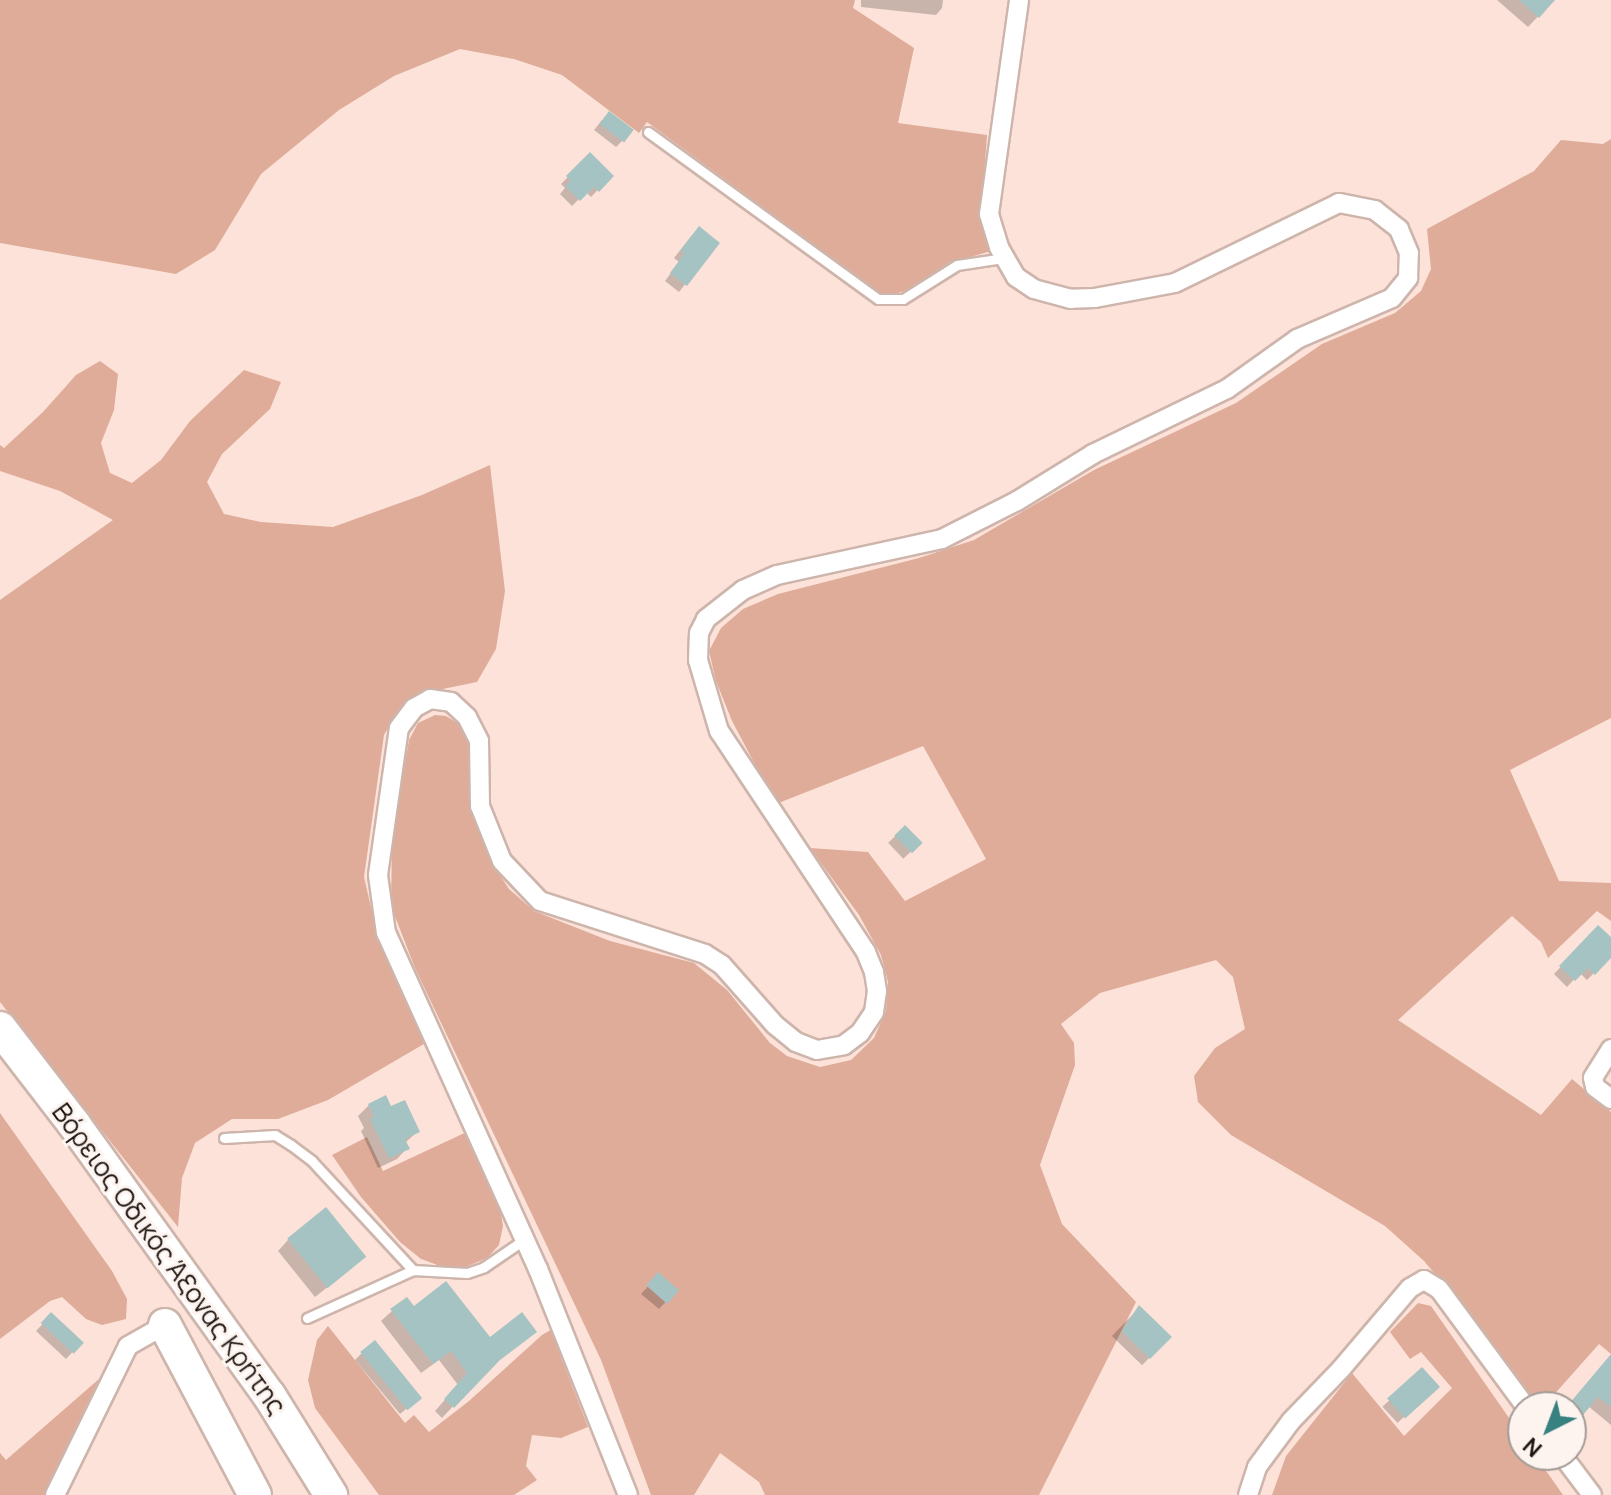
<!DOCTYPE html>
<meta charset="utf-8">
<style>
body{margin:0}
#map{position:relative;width:1611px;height:1495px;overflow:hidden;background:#fce2d8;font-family:Manrope,sans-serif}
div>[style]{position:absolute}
.green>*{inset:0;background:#dfac99}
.shadow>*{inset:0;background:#0003;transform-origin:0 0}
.building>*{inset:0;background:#a6c3c3;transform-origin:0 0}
.roads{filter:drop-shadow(2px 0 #ceb5ac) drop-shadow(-2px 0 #ceb5ac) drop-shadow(0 2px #ceb5ac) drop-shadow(0 -2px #ceb5ac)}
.lane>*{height:9px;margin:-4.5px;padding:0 4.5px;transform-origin:4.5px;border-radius:4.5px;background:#fff}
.street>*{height:18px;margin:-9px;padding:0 9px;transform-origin:9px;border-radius:9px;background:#fff}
.highway>*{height:32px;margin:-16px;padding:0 16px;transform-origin:16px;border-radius:16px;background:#fff}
span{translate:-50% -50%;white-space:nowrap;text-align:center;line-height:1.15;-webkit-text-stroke:6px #fdf3ef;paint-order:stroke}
.street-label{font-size:26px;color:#1e1612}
.north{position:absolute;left:1507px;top:1391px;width:80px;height:80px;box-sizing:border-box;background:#fdf3ef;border:2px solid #a49b97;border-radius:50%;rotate:222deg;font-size:22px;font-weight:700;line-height:32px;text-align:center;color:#1e1612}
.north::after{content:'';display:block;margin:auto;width:28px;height:36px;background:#388181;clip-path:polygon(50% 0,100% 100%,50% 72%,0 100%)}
</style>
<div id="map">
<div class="green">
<i style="clip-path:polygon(0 0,855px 0,853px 8px,914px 48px,898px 123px,987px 135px,981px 219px,991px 251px,950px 263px,909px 289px,893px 295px,881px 294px,647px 122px,639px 133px,562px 75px,514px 59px,460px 49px,394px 76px,339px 110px,261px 174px,215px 250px,176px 274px,0 243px)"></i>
<i style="clip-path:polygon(1611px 139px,1611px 718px,1510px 770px,1559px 881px,1611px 883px,1611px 921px,1597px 911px,1548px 958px,1541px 942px,1512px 916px,1398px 1020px,1541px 1115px,1572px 1079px,1611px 1112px,1611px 1354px,1599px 1344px,1543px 1407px,1537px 1407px,1476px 1322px,1424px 1261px,1385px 1226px,1231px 1135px,1198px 1102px,1194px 1076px,1215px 1048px,1245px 1029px,1233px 977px,1216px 960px,1100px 993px,1061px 1024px,1074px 1043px,1075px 1065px,1040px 1165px,1062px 1224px,1136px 1302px,1039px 1495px,765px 1495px,759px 1482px,720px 1453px,694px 1495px,651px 1495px,601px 1360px,415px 968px,391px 906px,392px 841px,409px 740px,418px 723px,435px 715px,446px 716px,462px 726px,468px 744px,472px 810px,490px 860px,509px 889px,534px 911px,610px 941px,694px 963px,727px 990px,770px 1043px,787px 1056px,820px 1067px,851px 1060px,874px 1038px,886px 1011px,888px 982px,881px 955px,859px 915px,810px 848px,868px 852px,905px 901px,986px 859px,923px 746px,776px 804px,732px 721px,716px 681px,709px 651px,721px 628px,743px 609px,778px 594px,919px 558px,974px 540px,1094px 470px,1236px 403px,1322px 344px,1395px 313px,1421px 291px,1431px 269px,1427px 229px,1534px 171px,1561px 140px,1603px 144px)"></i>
<i style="clip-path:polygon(100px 361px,118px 374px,114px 410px,101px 443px,110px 473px,132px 483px,161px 460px,190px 421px,244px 370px,281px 382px,270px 409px,222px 454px,207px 482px,224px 514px,261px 522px,333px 527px,422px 495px,490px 465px,505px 591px,496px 649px,477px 682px,423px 693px,399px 709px,384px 735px,364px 877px,376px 929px,429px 1041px,328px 1100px,278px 1119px,232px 1119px,195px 1143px,182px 1178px,178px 1227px,0 1002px,0 600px,113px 520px,60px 491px,0 471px,0 445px,4px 448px,43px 412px,76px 375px)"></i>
<i style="clip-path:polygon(0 1113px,112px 1271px,127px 1299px,126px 1319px,102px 1325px,86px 1319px,62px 1297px,50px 1301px,0 1339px)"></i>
<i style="clip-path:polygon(471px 1130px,499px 1202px,503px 1226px,499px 1245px,487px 1258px,463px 1268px,443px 1267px,421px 1259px,400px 1242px,361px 1197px,332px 1155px,367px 1137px,383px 1171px)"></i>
<i style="clip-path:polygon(1418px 1303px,1431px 1306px,1523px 1438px,1523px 1455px,1535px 1455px,1563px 1495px,1272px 1495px,1286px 1456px,1352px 1373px,1404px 1436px,1452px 1388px,1421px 1352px,1410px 1359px,1390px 1332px)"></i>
<i style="clip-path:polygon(328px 1326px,405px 1423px,414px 1415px,429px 1432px,469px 1401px,542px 1335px,554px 1328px,560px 1355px,588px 1427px,561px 1438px,532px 1435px,526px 1466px,537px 1480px,514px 1495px,379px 1495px,315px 1408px,308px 1380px,317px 1340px)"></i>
<i style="clip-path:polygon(99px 1379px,45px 1495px,0 1495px,0 1453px,6px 1460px)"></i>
</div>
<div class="shadow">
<i style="clip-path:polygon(861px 0,943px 0,942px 8px,936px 15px,861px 7px)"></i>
<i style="clip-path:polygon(1497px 0,1539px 0,1547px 7px,1528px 27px)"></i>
<i style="clip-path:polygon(602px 120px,623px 140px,616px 147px,594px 130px)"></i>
<i style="clip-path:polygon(590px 155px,611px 176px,591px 197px,586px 192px,572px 206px,560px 194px,565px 188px,561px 184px)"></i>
<i style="clip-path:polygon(692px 235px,718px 243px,679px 292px,665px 281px,679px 262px,674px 258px)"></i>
<i style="left:905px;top:827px;width:22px;height:23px;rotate:47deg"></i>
<i style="clip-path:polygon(1598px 928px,1611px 940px,1611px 956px,1587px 980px,1580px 973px,1567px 987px,1554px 974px)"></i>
<i style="clip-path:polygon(369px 1105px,390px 1109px,418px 1131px,405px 1143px,407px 1148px,397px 1159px,378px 1168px,361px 1131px,364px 1128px,358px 1116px)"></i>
<i style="clip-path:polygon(288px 1240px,353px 1267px,315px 1297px,278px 1251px)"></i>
<i style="clip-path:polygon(652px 1282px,676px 1291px,659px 1309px,641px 1294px)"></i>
<i style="left:1139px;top:1308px;width:42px;height:39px;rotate:44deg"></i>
<i style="clip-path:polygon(414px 1309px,490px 1340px,534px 1332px,489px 1368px,442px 1418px,435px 1411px,458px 1385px,439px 1360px,421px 1373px,381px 1321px,392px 1311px)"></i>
<i style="left:51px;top:1315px;width:41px;height:22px;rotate:43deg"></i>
<i style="clip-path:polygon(362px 1353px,412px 1404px,400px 1414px,355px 1360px)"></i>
<i style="clip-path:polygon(1611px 1366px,1611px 1425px,1588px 1406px,1572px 1423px,1571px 1407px,1567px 1407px,1597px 1372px)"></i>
<i style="left:1422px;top:1370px;width:22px;height:54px;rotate:47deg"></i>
</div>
<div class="building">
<i style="clip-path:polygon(1519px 0,1555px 0,1539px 18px)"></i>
<i style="left:609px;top:111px;width:31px;height:16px;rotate:37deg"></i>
<i style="clip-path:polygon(590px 152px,614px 176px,599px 192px,594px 187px,580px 201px,565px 186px,571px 181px,566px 176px)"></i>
<i style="clip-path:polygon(699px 226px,720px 243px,687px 286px,670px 273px,684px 254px,680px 251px)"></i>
<i style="left:905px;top:825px;width:25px;height:15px;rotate:45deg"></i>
<i style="clip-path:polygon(1598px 925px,1611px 937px,1611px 958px,1595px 975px,1588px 968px,1575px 981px,1559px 966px)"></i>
<i style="clip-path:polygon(386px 1095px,391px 1106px,405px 1100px,420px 1132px,405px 1139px,410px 1149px,389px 1158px,370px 1119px,374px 1117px,368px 1104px)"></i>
<i style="left:326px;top:1207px;width:64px;height:50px;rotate:51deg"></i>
<i style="left:658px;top:1272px;width:28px;height:18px;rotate:41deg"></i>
<i style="clip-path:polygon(446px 1281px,490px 1337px,522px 1312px,537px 1332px,500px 1360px,454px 1408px,444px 1399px,467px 1373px,451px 1351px,433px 1364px,390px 1309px,407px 1297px,414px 1306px)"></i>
<i style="clip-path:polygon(1139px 1305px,1172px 1337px,1150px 1359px,1122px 1331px)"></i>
<i style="left:51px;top:1312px;width:45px;height:15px;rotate:43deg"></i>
<i style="left:375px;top:1340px;width:75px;height:19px;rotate:51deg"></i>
<i style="clip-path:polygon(1611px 1354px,1611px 1407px,1598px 1397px,1583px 1415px,1569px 1404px)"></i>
<i style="left:1422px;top:1367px;width:27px;height:47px;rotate:48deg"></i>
</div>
<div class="roads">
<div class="lane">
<i style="left:648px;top:132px;width:284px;rotate:36deg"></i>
<i style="left:878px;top:299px;width:25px"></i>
<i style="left:903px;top:299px;width:64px;rotate:-32.2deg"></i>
<i style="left:957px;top:265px;width:48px;rotate:-8.5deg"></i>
<i style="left:224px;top:1138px;width:51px;rotate:-3.4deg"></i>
<i style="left:275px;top:1135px;width:19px;rotate:32deg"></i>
<i style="left:291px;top:1145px;width:26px;rotate:37deg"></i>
<i style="left:312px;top:1161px;width:149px;rotate:47.2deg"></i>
<i style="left:307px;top:1318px;width:116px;rotate:-24.4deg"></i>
<i style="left:413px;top:1270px;width:54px;rotate:3.2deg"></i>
<i style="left:467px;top:1273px;width:18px;rotate:-19deg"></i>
<i style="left:484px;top:1267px;width:50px;rotate:-34.3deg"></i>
</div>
<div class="street">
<i style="left:1611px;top:1049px;width:34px;rotate:122deg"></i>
<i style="left:1593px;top:1078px;width:9px;rotate:77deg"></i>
<i style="left:1595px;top:1087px;width:20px;rotate:37deg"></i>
<i style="left:1562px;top:1455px;width:50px;rotate:53.1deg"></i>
<i style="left:55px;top:1495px;width:166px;rotate:-63.9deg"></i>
<i style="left:128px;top:1346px;width:43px;rotate:-29.6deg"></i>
<i style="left:628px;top:1495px;width:243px;rotate:-111.7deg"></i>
<i style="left:538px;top:1269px;width:369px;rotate:-114.3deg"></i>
<i style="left:386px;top:933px;width:59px;rotate:-97.9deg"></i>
<i style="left:378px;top:875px;width:148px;rotate:-81.9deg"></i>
<i style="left:399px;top:728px;width:25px;rotate:-53deg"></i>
<i style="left:414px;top:708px;width:18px;rotate:-29deg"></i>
<i style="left:430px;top:699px;width:21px;rotate:8deg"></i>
<i style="left:451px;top:702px;width:22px;rotate:43deg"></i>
<i style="left:467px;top:717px;width:27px;rotate:63deg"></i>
<i style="left:479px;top:741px;width:65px;rotate:89.1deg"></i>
<i style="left:480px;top:806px;width:59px;rotate:68.2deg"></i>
<i style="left:502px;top:861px;width:55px;rotate:46.5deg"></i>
<i style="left:540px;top:901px;width:173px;rotate:17.8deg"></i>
<i style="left:705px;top:954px;width:20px;rotate:33deg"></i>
<i style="left:722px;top:965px;width:80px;rotate:48.5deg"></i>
<i style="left:775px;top:1025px;width:27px;rotate:39deg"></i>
<i style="left:796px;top:1042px;width:22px;rotate:21deg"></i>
<i style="left:817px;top:1050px;width:27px;rotate:-10deg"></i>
<i style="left:844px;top:1045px;width:20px;rotate:-37deg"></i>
<i style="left:860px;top:1033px;width:25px;rotate:-56deg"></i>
<i style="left:874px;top:1012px;width:21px;rotate:-82deg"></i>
<i style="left:877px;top:991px;width:19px;rotate:-99deg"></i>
<i style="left:874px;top:972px;width:22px;rotate:-112deg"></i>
<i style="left:866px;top:952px;width:265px;rotate:-123.6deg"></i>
<i style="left:719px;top:731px;width:74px;rotate:-106.5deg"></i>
<i style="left:698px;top:660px;width:27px;rotate:-88deg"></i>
<i style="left:699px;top:633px;width:16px;rotate:-63deg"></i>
<i style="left:706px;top:619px;width:47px;rotate:-38.1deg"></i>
<i style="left:743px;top:590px;width:37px;rotate:-24deg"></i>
<i style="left:777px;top:575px;width:169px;rotate:-12.3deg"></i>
<i style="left:942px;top:539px;width:84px;rotate:-26.9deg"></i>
<i style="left:1017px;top:501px;width:89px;rotate:-31.7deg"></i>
<i style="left:1093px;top:454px;width:149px;rotate:-25.9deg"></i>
<i style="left:1227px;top:389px;width:86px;rotate:-35.5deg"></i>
<i style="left:1297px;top:339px;width:103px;rotate:-23.3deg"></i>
<i style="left:1392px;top:298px;width:26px;rotate:-51deg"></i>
<i style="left:1408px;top:278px;width:25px;rotate:-88deg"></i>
<i style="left:1409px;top:253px;width:26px;rotate:-113deg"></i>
<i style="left:1399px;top:229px;width:31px;rotate:-142deg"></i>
<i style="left:1375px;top:210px;width:37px;rotate:-169deg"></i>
<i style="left:1339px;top:203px;width:182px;rotate:154deg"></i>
<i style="left:1175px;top:283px;width:81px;rotate:169.4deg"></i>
<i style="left:1095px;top:298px;width:24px;rotate:178deg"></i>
<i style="left:1071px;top:299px;width:38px;rotate:-165deg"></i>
<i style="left:1034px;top:289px;width:22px;rotate:-146deg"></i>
<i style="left:1016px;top:277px;width:34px;rotate:-120deg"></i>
<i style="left:999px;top:247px;width:34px;rotate:-107deg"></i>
<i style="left:989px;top:214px;width:216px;rotate:-82deg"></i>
<i style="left:1248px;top:1495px;width:29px;rotate:-72deg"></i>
<i style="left:1257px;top:1467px;width:57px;rotate:-53.5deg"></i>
<i style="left:1291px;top:1421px;width:72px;rotate:-46.1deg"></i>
<i style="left:1341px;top:1369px;width:106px;rotate:-49.6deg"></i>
<i style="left:1410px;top:1288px;width:16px;rotate:-30deg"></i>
<i style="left:1424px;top:1280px;width:17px;rotate:31deg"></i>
<i style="left:1439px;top:1289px;width:147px;rotate:53.6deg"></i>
</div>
<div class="highway">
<i style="left:0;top:1028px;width:121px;rotate:52.4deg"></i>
<i style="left:74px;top:1124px;width:334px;rotate:54.3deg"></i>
<i style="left:269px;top:1395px;width:118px;rotate:58.2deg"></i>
<i style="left:165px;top:1325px;width:192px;rotate:62.1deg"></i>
</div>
</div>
<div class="street-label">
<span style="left:169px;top:1259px;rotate:54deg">Βόρειος Οδικός Άξονας Κρήτης</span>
</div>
<div class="north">N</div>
</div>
